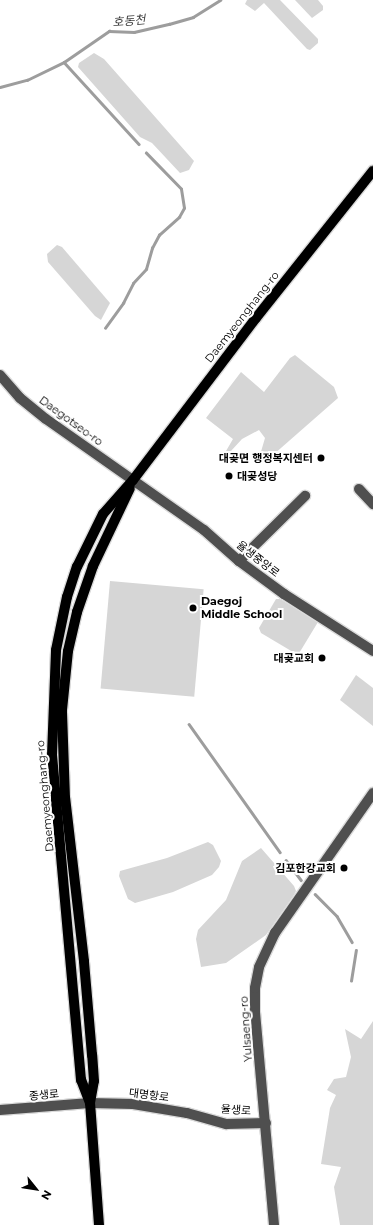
<!DOCTYPE html>
<meta charset="utf-8">
<style>
body{margin:0}
#map{position:relative;width:373px;height:1225px;overflow:hidden;background:#fff;font-family:Montserrat,"Noto Sans KR",sans-serif}
div>[style]{position:absolute}
.green>*{inset:0;background:#d6d6d6;transform-origin:0 0}
.stream>*{height:2.5px;margin:-1.25px;padding:0 1.25px;transform-origin:1.25px;border-radius:1.25px;background:#9d9d9d}
.roads{filter:drop-shadow(1px 0 #dbdbdb) drop-shadow(-1px 0 #dbdbdb) drop-shadow(0 1px #dbdbdb) drop-shadow(0 -1px #dbdbdb)}
.minor>*{height:10px;margin:-5px;padding:0 5px;transform-origin:5px;border-radius:5px;background:#4f4f4f}
.major>*{height:10px;margin:-5px;padding:0 5px;transform-origin:5px;border-radius:5px;background:#000}
.dots>*{width:11px;height:11px;translate:-50% -50%;box-sizing:border-box;border:2px solid #fff;border-radius:50%}
span{translate:-50% -50%;white-space:nowrap;text-align:center;line-height:1.15;-webkit-text-stroke:4px #fff;paint-order:stroke}
.street-label{font-size:11px;color:#000}
.poi-label{font-size:11px;color:#000;font-weight:700}
.right{translate:-100% -50%;text-align:right}
.left{translate:0 -50%;text-align:left}
.water-label{font-size:12px;color:#3e3e3e;font-style:italic}
.north{position:absolute;left:16px;top:1169px;width:40px;height:40px;-webkit-text-stroke:3px #fff;paint-order:stroke;rotate:120deg;font-size:11px;font-weight:700;line-height:16px;text-align:center;color:#000}
.north::after{content:'';display:block;margin:auto;width:14px;height:18px;background:#000;clip-path:polygon(50% 0,100% 100%,50% 72%,0 100%)}
</style>
<div id="map">
<div class="green">
<i style="clip-path:polygon(247px 0,280px 0,318px 39px,318px 43px,310px 50px,307px 49px,264px 3px,255px 11px,245px 4px)"></i>
<i style="clip-path:polygon(295px 0,318px 0,323px 6px,323px 10px,312px 18px)"></i>
<i style="clip-path:polygon(94px 53px,104px 59px,194px 161px,189px 170px,180px 173px,152px 143px,140px 137px,78px 67px,79px 63px)"></i>
<i style="clip-path:polygon(57px 245px,62px 247px,110px 303px,101px 320px,95px 316px,48px 262px,47px 254px)"></i>
<i style="clip-path:polygon(295px 355px,334px 387px,338px 398px,265px 462px,260px 455px,265px 438px,259px 430px,242px 439px,231px 451px,226px 451px,233px 439px,206px 418px,241px 372px,264px 392px,290px 358px)"></i>
<i style="left:110px;top:581px;width:94px;height:108px;rotate:5deg"></i>
<i style="clip-path:polygon(276px 599px,280px 599px,318px 622px,298px 655px,261px 633px,259px 628px)"></i>
<i style="clip-path:polygon(356px 675px,373px 688px,373px 726px,340px 700px)"></i>
<i style="clip-path:polygon(208px 842px,213px 845px,221px 861px,219px 867px,212px 875px,173px 892px,135px 903px,128px 899px,119px 876px,120px 871px,167px 858px)"></i>
<i style="clip-path:polygon(261px 848px,294px 886px,296px 891px,294px 895px,266px 935px,226px 963px,201px 967px,196px 939px,198px 930px,226px 900px,242px 861px)"></i>
<i style="clip-path:polygon(373px 1021px,373px 1225px,340px 1225px,334px 1187px,341px 1167px,321px 1164px,330px 1108px,336px 1095px,327px 1090px,334px 1079px,346px 1077px,351px 1057px,345px 1029px,361px 1039px)"></i>
</div>
<div class="stream">
<i style="left:64px;top:62px;width:111px;rotate:47.6deg"></i>
<i style="left:0;top:87px;width:28px;rotate:-15deg"></i>
<i style="left:27px;top:80px;width:41px;rotate:-25.9deg"></i>
<i style="left:64px;top:62px;width:55px;rotate:-34.6deg"></i>
<i style="left:109px;top:31px;width:25px;rotate:2deg"></i>
<i style="left:134px;top:32px;width:36px;rotate:-13deg"></i>
<i style="left:169px;top:24px;width:25px;rotate:-16deg"></i>
<i style="left:193px;top:17px;width:32px;rotate:-32deg"></i>
<i style="left:105px;top:328px;width:31px;rotate:-54deg"></i>
<i style="left:123px;top:303px;width:22px;rotate:-63deg"></i>
<i style="left:133px;top:283px;width:19px;rotate:-47deg"></i>
<i style="left:146px;top:269px;width:22px;rotate:-74deg"></i>
<i style="left:152px;top:248px;width:15px;rotate:-62deg"></i>
<i style="left:159px;top:235px;width:27px;rotate:-42deg"></i>
<i style="left:179px;top:217px;width:10px;rotate:-61deg"></i>
<i style="left:184px;top:208px;width:19px;rotate:-99deg"></i>
<i style="left:181px;top:189px;width:50px;rotate:-134.2deg"></i>
<i style="left:189px;top:724px;width:157px;rotate:54.6deg"></i>
<i style="left:286px;top:860px;width:25px;rotate:53deg"></i>
<i style="left:315px;top:894px;width:31px;rotate:45deg"></i>
<i style="left:337px;top:916px;width:30px;rotate:60deg"></i>
<i style="left:351px;top:981px;width:31px;rotate:-81deg"></i>
</div>
<div class="roads">
<div class="minor">
<i style="left:0;top:375px;width:30px;rotate:49deg"></i>
<i style="left:20px;top:398px;width:33px;rotate:39deg"></i>
<i style="left:46px;top:419px;width:193px;rotate:35.1deg"></i>
<i style="left:204px;top:530px;width:47px;rotate:41.5deg"></i>
<i style="left:239px;top:561px;width:56px;rotate:36.3deg"></i>
<i style="left:284px;top:594px;width:106px;rotate:32.6deg"></i>
<i style="left:359px;top:489px;width:21px;rotate:47deg"></i>
<i style="left:239px;top:561px;width:93px;rotate:-44.6deg"></i>
<i style="left:0;top:1110px;width:90px;rotate:-4.4deg"></i>
<i style="left:90px;top:1103px;width:43px;rotate:1.3deg"></i>
<i style="left:133px;top:1104px;width:55px;rotate:9.5deg"></i>
<i style="left:187px;top:1113px;width:41px;rotate:15.8deg"></i>
<i style="left:226px;top:1124px;width:40px;rotate:-1.4deg"></i>
<i style="left:274px;top:1225px;width:215px;rotate:-95.1deg"></i>
<i style="left:255px;top:1011px;width:23px;rotate:-90deg"></i>
<i style="left:255px;top:988px;width:21px;rotate:-79deg"></i>
<i style="left:259px;top:967px;width:38px;rotate:-65deg"></i>
<i style="left:275px;top:933px;width:171px;rotate:-55deg"></i>
</div>
<div class="major">
<i style="left:90px;top:1103px;width:25px;rotate:-111deg"></i>
<i style="left:81px;top:1080px;width:326px;rotate:-95.1deg"></i>
<i style="left:52px;top:755px;width:105px;rotate:-87.8deg"></i>
<i style="left:56px;top:650px;width:54px;rotate:-78.3deg"></i>
<i style="left:67px;top:597px;width:32px;rotate:-72deg"></i>
<i style="left:77px;top:567px;width:59px;rotate:-63.9deg"></i>
<i style="left:103px;top:514px;width:45px;rotate:-48.6deg"></i>
<i style="left:133px;top:480px;width:203px;rotate:-52.8deg"></i>
<i style="left:256px;top:318px;width:188px;rotate:-51.5deg"></i>
<i style="left:99px;top:1225px;width:122px;rotate:-94.2deg"></i>
<i style="left:90px;top:1103px;width:22px;rotate:-80deg"></i>
<i style="left:94px;top:1081px;width:26px;rotate:-94deg"></i>
<i style="left:92px;top:1055px;width:94px;rotate:-94.9deg"></i>
<i style="left:84px;top:961px;width:164px;rotate:-96.6deg"></i>
<i style="left:65px;top:798px;width:88px;rotate:-92deg"></i>
<i style="left:62px;top:710px;width:59px;rotate:-84.2deg"></i>
<i style="left:68px;top:651px;width:40px;rotate:-77deg"></i>
<i style="left:77px;top:612px;width:49px;rotate:-70.8deg"></i>
<i style="left:93px;top:566px;width:86px;rotate:-64.6deg"></i>
</div>
</div>
<div class="dots">
<i style="left:321px;top:458px;background:#000"></i>
<i style="left:229px;top:476px;background:#000"></i>
<i style="left:193px;top:608px;background:#000"></i>
<i style="left:322px;top:658px;background:#000"></i>
<i style="left:344px;top:868px;background:#000"></i>
</div>
<div class="street-label">
<span style="left:242px;top:317px;rotate:-52deg">Daemyeonghang-ro</span>
<span style="left:71px;top:421px;rotate:36deg">Daegotseo-ro</span>
<span style="left:258px;top:559px;rotate:38deg">율생중앙로</span>
<span style="left:45px;top:796px;rotate:-95deg">Daemyeonghang-ro</span>
<span style="left:246px;top:1029px;rotate:-94deg">Yulsaeng-ro</span>
<span style="left:44px;top:1095px;rotate:-5deg">종생로</span>
<span style="left:149px;top:1095px;rotate:7deg">대명항로</span>
<span style="left:236px;top:1110px;rotate:4deg">율생로</span>
</div>
<div class="poi-label">
<span class="right" style="left:313px;top:458px">대곶면 행정복지센터</span>
<span class="left" style="left:237px;top:476px">대곶성당</span>
<span class="left" style="left:201px;top:608px">Daegoj<br>Middle School</span>
<span class="right" style="left:314px;top:658px">대곶교회</span>
<span class="right" style="left:336px;top:868px">김포한강교회</span>
</div>
<div class="water-label">
<span style="left:129px;top:21px;rotate:-5deg">호동천</span>
</div>
<div class="north">N</div>
</div>
